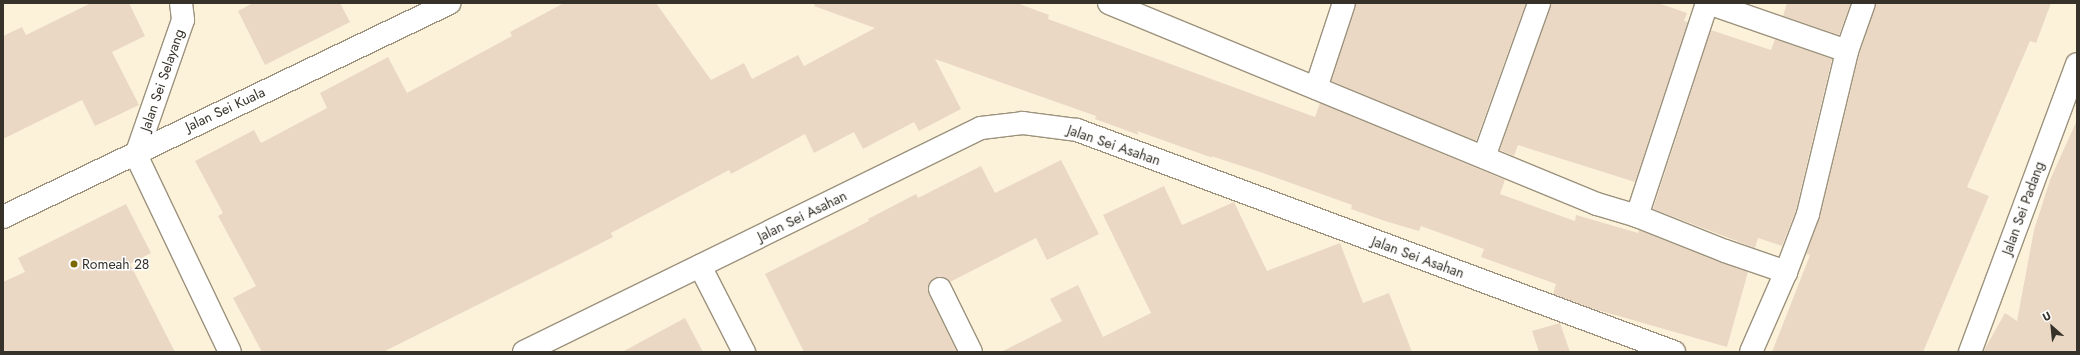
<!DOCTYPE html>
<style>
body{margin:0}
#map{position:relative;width:2080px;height:355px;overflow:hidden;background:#fcf2da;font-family:Jost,sans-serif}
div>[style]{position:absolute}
.building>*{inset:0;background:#ead8c5}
.roads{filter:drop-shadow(1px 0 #9c927d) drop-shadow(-1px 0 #9c927d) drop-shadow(0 1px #9c927d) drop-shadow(0 -1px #9c927d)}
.street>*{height:22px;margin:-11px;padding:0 11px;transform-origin:11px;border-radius:11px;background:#fff}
.dots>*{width:11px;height:11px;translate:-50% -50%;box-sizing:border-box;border:2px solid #fff;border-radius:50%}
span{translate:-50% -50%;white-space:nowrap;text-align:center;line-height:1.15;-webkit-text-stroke:3px #fff;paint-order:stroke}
.street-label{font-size:14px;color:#363229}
.poi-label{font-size:14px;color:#363229}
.left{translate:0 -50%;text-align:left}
.frame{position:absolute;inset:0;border:4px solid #363229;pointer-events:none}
.north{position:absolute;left:2032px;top:307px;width:40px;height:40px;-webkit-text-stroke:3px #fff;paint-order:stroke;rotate:333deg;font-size:11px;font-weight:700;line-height:16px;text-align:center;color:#363229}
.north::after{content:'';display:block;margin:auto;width:14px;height:18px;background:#363229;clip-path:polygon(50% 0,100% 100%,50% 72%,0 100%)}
</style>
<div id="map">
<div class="building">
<i style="clip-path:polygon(91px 3px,129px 3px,145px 36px,112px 52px,139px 105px,95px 126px,82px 100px,3px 139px,3px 36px,22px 27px,26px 35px)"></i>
<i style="clip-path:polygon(253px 3px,340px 3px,350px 22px,265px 65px,238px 11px)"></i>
<i style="clip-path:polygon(564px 3px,656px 3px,711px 80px,744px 63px,752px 79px,798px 55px,804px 66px,875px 28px,814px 6px,815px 3px,1017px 3px,1049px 15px,1048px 19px,1315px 117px,1320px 103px,1505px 180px,1500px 194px,1575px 221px,1576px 215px,1638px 233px,1639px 230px,1748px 272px,1727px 347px,1594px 309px,1553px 294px,1556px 284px,1481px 257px,1484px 249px,1421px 226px,1419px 231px,1385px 221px,1351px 209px,1352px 205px,1260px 172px,1211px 156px,1213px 158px,1137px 131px,1139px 135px,1095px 119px,1096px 116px,935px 59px,961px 109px,919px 131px,914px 122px,863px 149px,854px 132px,814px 153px,805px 134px,731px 174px,729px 170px,611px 233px,613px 237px,578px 255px,383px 352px,262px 352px,233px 298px,256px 286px,218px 216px,223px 213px,195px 161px,254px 130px,261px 143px,327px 108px,320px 93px,388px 57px,407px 93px,512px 36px,510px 32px)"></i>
<i style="clip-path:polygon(1356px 3px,1526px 3px,1476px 141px,1331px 81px)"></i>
<i style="clip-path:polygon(1551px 3px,1658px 3px,1687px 13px,1684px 21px,1688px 22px,1635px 182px,1518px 145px,1514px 156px,1500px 150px)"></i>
<i style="clip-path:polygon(1787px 3px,1851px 3px,1839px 35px,1783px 16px)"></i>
<i style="clip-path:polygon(1876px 3px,2051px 3px,2036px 43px,2030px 41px,1967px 187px,1989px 196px,1923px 352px,1772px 352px,1810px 255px,1806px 254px,1820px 217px,1859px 55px)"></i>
<i style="clip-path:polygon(1711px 30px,1771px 50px,1775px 39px,1832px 59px,1796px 210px,1782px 246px,1758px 238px,1755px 248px,1653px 209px)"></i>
<i style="clip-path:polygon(2077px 120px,2077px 352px,1983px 352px,2005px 313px,2017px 321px,2034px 230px,2050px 180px)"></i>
<i style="clip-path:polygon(1061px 160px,1099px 234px,1047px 260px,1036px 238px,950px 282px,941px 277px,934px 278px,928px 288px,929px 294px,957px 352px,804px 352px,765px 274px,869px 221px,868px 219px,916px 194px,918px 198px,981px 166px,995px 193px)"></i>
<i style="clip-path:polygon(1164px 186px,1182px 225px,1234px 202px,1267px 271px,1340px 243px,1363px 303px,1389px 293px,1412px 352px,1001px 352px,1062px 321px,1050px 299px,1078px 285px,1103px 337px,1151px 313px,1103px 215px)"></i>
<i style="clip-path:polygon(126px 204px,151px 253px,130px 264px,175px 352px,3px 352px,3px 282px,25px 272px,18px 258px)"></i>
<i style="clip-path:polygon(685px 318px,703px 352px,622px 352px)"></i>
<i style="clip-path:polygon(1560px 323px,1570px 352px,1539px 352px,1532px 331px)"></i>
</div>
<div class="roads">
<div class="street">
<i style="left:181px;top:3px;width:17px;rotate:83deg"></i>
<i style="left:183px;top:20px;width:143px;rotate:109.2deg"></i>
<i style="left:136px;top:155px;width:218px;rotate:64.5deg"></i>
<i style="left:1109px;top:3px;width:528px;rotate:22.39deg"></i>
<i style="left:1597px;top:204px;width:42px;rotate:16.7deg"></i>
<i style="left:1637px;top:216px;width:95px;rotate:21.7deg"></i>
<i style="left:1725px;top:251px;width:65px;rotate:19deg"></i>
<i style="left:1708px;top:3px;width:147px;rotate:19.1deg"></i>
<i style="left:1316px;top:88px;width:89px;rotate:-71.8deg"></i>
<i style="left:1484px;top:157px;width:164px;rotate:-70.3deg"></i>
<i style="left:1637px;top:216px;width:224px;rotate:-71.8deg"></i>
<i style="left:3px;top:217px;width:495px;rotate:-25.6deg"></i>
<i style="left:700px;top:266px;width:97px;rotate:62.9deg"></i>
<i style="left:940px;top:289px;width:70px;rotate:63.8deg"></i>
<i style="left:524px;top:352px;width:509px;rotate:-26.11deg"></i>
<i style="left:981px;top:128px;width:42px;rotate:-6.8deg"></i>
<i style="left:1023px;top:123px;width:54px;rotate:7.4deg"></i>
<i style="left:1077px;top:130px;width:637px;rotate:20.4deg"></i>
<i style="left:1751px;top:352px;width:87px;rotate:-66.4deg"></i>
<i style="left:1786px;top:272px;width:62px;rotate:-69.2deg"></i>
<i style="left:1808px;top:214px;width:168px;rotate:-76.5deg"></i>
<i style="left:1847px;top:51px;width:51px;rotate:-70.5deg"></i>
<i style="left:1970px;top:352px;width:307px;rotate:-69.6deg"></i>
</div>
</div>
<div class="dots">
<i style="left:74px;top:264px;background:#7d6800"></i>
</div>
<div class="street-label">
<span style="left:162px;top:80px;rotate:-71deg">Jalan Sei Selayang</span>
<span style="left:225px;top:109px;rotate:-25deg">Jalan Sei Kuala</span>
<span style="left:1114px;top:145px;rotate:19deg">Jalan Sei Asahan</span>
<span style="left:2023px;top:208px;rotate:-70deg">Jalan Sei Padang</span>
<span style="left:802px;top:216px;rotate:-26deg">Jalan Sei Asahan</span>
<span style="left:1418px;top:257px;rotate:20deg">Jalan Sei Asahan</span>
</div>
<div class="poi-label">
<span class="left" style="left:82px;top:264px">Romeah 28</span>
</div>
<div class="frame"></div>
<div class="north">U</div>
</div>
